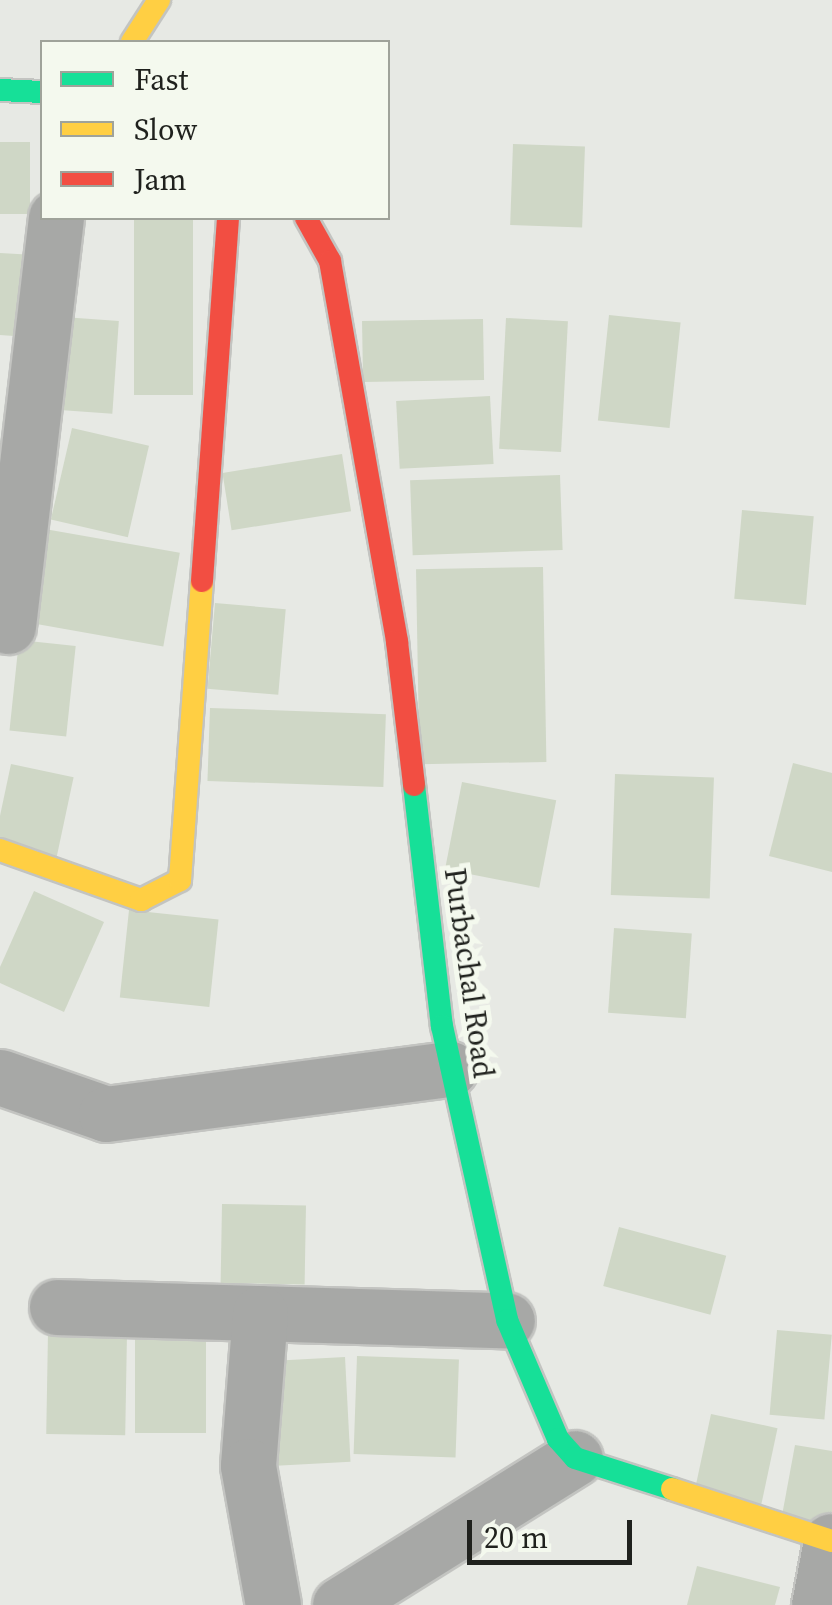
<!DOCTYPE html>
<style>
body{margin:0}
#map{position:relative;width:832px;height:1605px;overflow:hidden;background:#e7e9e4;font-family:"Source Serif 4",serif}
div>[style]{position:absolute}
.building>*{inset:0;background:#cfd7c6;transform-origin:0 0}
.roads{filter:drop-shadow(2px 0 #c3c4c1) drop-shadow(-2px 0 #c3c4c1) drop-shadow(0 2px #c3c4c1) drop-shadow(0 -2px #c3c4c1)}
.street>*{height:55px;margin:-27.5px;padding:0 27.5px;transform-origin:27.5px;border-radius:27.5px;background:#a7a8a6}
.fast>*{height:22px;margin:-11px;padding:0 11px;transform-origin:11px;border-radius:11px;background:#16e098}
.slow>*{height:22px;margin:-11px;padding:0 11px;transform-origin:11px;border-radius:11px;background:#ffcf43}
.jam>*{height:22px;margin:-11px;padding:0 11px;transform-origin:11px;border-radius:11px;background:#f24e42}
span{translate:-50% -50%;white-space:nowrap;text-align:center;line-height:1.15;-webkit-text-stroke:10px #f4f9ee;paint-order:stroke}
.street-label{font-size:30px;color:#1f211d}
.legend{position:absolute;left:40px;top:40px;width:350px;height:180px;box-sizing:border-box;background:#f4f9ee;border:2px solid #9fa39a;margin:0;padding:12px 18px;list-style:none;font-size:30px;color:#1f211d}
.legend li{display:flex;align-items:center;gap:20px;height:50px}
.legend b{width:50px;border:2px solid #9fa39a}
.scale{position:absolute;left:467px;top:1520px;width:165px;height:45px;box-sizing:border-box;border:5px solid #1f211d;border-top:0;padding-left:12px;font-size:30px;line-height:35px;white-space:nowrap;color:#1f211d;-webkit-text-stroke:8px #f4f9ee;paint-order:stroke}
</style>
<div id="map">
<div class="building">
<i style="left:0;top:142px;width:30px;height:72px"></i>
<i style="left:513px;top:144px;width:72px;height:81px;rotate:2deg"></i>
<i style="left:134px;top:218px;width:59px;height:177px"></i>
<i style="clip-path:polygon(0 253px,35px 255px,28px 337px,0 335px)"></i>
<i style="left:609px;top:315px;width:72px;height:106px;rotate:6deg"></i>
<i style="left:49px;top:316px;width:70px;height:93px;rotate:4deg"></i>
<i style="left:506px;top:318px;width:62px;height:131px;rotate:3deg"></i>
<i style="left:483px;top:319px;width:61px;height:121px;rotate:89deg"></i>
<i style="left:490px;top:396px;width:68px;height:94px;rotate:87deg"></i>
<i style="left:72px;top:428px;width:79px;height:94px;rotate:13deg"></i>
<i style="left:342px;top:454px;width:58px;height:121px;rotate:81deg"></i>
<i style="left:560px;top:475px;width:75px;height:150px;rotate:88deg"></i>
<i style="left:742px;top:510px;width:72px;height:89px;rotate:5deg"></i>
<i style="left:39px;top:528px;width:143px;height:95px;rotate:10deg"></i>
<i style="left:543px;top:567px;width:195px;height:127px;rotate:89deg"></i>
<i style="left:215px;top:603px;width:71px;height:86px;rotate:5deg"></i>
<i style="left:19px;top:640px;width:57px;height:91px;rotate:6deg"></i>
<i style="left:210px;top:708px;width:176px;height:73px;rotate:2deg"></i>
<i style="clip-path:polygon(793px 763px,832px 773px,832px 872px,769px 856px)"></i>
<i style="left:11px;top:764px;width:64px;height:83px;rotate:12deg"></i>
<i style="left:615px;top:774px;width:99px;height:121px;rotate:2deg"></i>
<i style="left:462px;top:782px;width:96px;height:89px;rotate:11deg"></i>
<i style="clip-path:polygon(34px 891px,104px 922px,64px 1012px,0 983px,0 967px)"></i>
<i style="left:129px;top:910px;width:90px;height:88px;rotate:6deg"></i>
<i style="left:614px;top:928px;width:78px;height:85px;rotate:4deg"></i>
<i style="left:222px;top:1204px;width:84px;height:79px;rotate:1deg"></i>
<i style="left:619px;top:1227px;width:111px;height:61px;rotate:15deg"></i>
<i style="left:777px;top:1330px;width:55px;height:85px;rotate:5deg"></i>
<i style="left:48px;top:1332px;width:79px;height:102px;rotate:1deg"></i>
<i style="left:135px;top:1339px;width:71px;height:94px"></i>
<i style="left:357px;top:1356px;width:102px;height:98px;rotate:2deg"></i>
<i style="left:345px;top:1357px;width:105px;height:79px;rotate:87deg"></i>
<i style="left:711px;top:1414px;width:68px;height:83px;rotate:12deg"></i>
<i style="clip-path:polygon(795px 1445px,832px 1451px,832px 1530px,781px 1521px)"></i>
<i style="clip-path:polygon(697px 1566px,780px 1587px,775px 1605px,687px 1605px)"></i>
</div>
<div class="roads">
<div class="street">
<i style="left:8px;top:626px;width:411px;rotate:-83.3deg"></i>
<i style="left:0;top:1077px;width:112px;rotate:19.2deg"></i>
<i style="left:106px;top:1114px;width:347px;rotate:-7.5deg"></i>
<i style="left:57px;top:1307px;width:450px;rotate:1.7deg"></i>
<i style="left:260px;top:1313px;width:153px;rotate:94.5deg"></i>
<i style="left:248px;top:1466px;width:141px;rotate:79.8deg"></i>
<i style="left:340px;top:1605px;width:277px;rotate:-32deg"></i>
<i style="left:819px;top:1605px;width:65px;rotate:-79.4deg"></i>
</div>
<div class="fast">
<i style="left:0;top:90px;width:42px;rotate:2.7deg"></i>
<i style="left:414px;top:785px;width:243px;rotate:83.4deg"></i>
<i style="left:442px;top:1026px;width:301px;rotate:77.5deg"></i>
<i style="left:507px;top:1320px;width:129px;rotate:66.8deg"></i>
<i style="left:558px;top:1439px;width:25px;rotate:48deg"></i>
<i style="left:575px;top:1458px;width:102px;rotate:17.7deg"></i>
</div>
<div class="slow">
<i style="left:132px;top:42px;width:50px;rotate:-57.3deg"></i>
<i style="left:0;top:850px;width:150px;rotate:19.5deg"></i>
<i style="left:141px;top:900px;width:44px;rotate:-27.1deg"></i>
<i style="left:180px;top:880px;width:300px;rotate:-85.8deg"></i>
<i style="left:672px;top:1489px;width:168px;rotate:18deg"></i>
</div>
<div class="jam">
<i style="left:306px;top:218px;width:49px;rotate:60.8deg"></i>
<i style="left:330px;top:261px;width:387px;rotate:80deg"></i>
<i style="left:397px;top:642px;width:144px;rotate:83.2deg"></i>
<i style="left:202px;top:581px;width:364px;rotate:-85.9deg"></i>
</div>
</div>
<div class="street-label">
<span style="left:469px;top:973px;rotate:82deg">Purbachal Road</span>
</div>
<ul class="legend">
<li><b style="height:12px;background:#16e098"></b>Fast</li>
<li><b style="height:12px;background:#ffcf43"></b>Slow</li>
<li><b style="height:12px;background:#f24e42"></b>Jam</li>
</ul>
<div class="scale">20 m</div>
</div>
